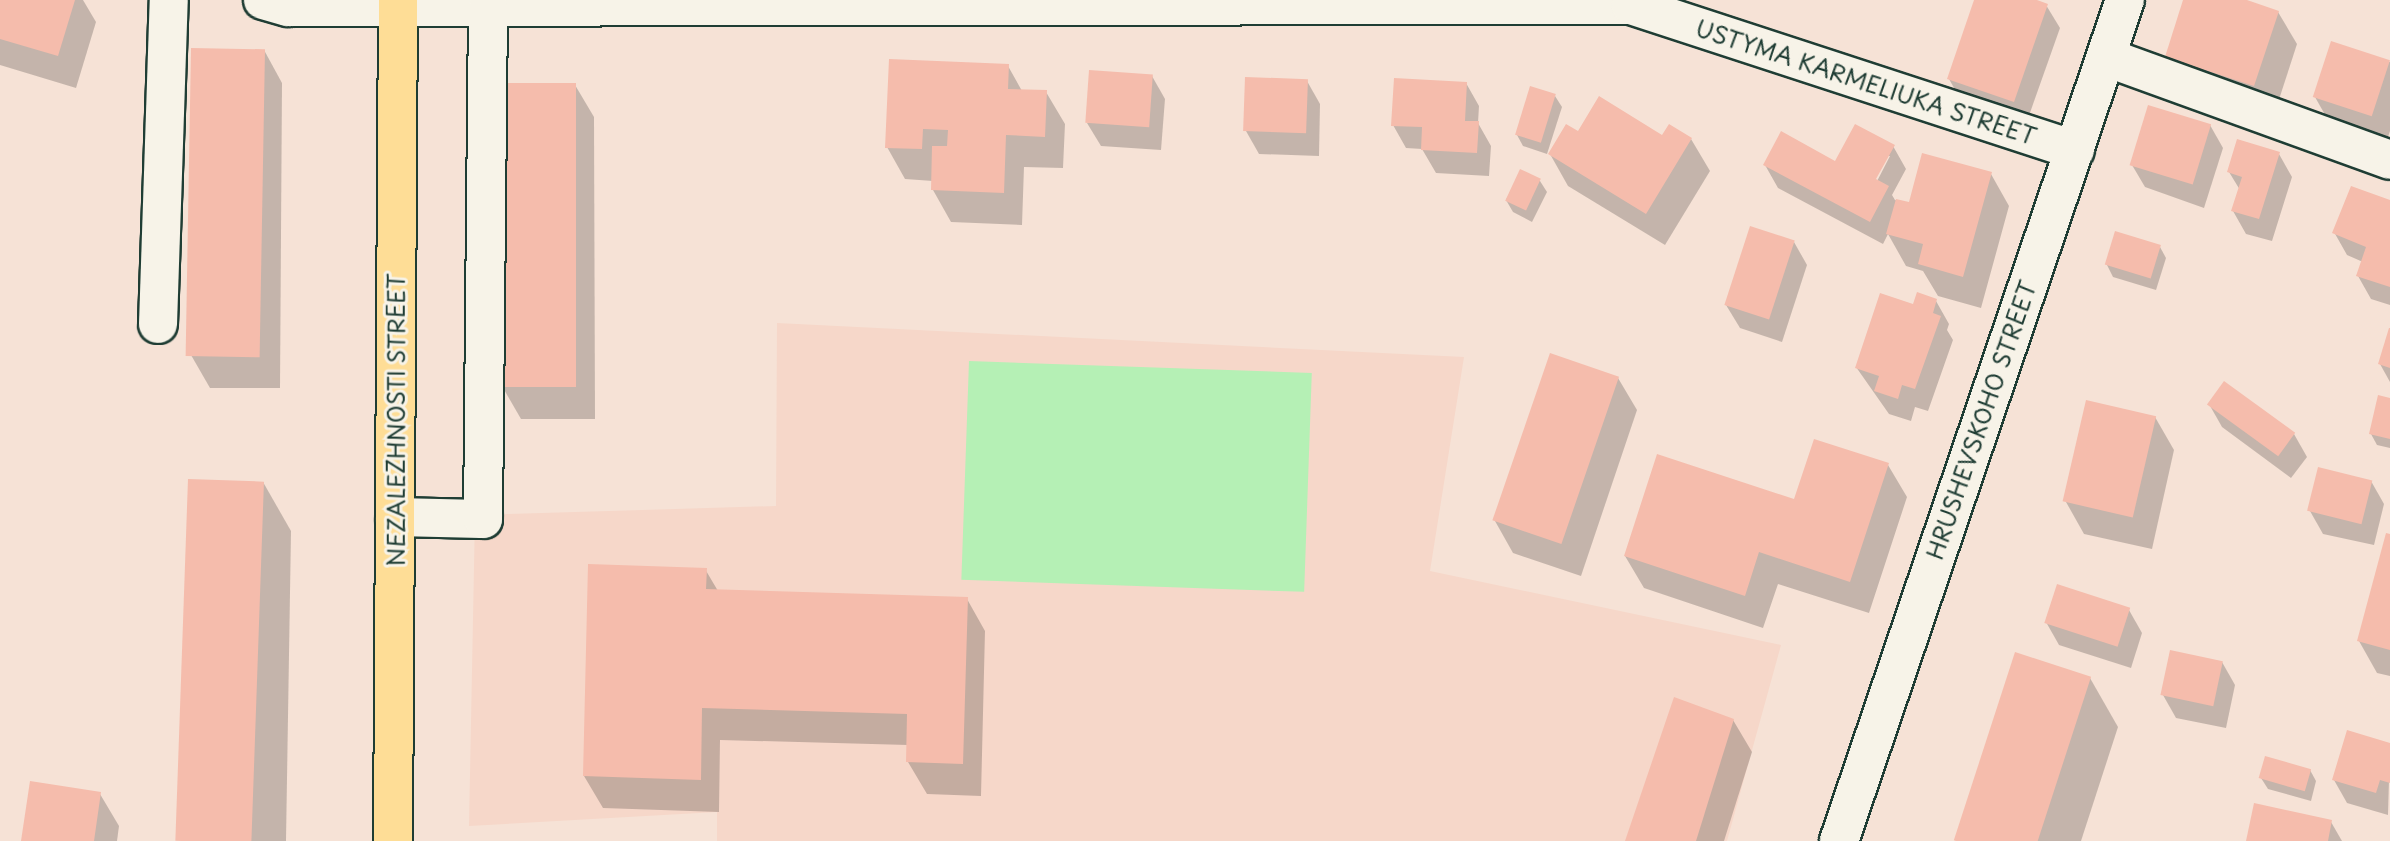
<!DOCTYPE html>
<style>
body{margin:0}
#map{position:relative;width:2390px;height:841px;overflow:hidden;background:#f6e2d6;font-family:"Playpen Sans",sans-serif}
div>[style]{position:absolute}
.built>*{inset:0;background:#f6d7c9}
.green>*{inset:0;background:#b5f0b5;transform-origin:0 0}
.shadow>*{inset:0;background:#0003}
.building>*{inset:0;background:#f5bcac;transform-origin:0 0}
.roads{filter:drop-shadow(2px 0 #1f3d34) drop-shadow(-2px 0 #1f3d34) drop-shadow(0 2px #1f3d34) drop-shadow(0 -2px #1f3d34)}
.minor>*{height:38px;margin:-19px;padding:0 19px;transform-origin:19px;border-radius:19px;background:#f7f3e8}
.major>*{height:38px;margin:-19px;padding:0 19px;transform-origin:19px;border-radius:19px;background:#fedd96}
span{translate:-50% -50%;white-space:nowrap;text-align:center;line-height:1.15;-webkit-text-stroke:6px #f7f3e8;paint-order:stroke}
.street-label{font-size:23px;color:#1f3d34}
</style>
<div id="map">
<div class="built">
<i style="clip-path:polygon(777px 323px,1464px 357px,1430px 571px,1781px 645px,1727px 841px,717px 841px,717px 812px,469px 826px,475px 515px,776px 506px)"></i>
</div>
<div class="green">
<i style="left:969px;top:361px;width:343px;height:219px;rotate:2deg"></i>
</div>
<div class="shadow">
<i style="clip-path:polygon(0 0,83px 0,96px 22px,76px 88px,0 65px)"></i>
<i style="clip-path:polygon(1975px 0,2031px 0,2046px 5px,2060px 28px,2026px 124px,1962px 102px,1949px 79px)"></i>
<i style="clip-path:polygon(2185px 0,2241px 0,2278px 12px,2297px 44px,2273px 118px,2185px 89px,2166px 57px)"></i>
<i style="clip-path:polygon(2332px 43px,2390px 62px,2390px 131px,2387px 140px,2328px 120px,2315px 97px)"></i>
<i style="clip-path:polygon(264px 50px,282px 83px,280px 388px,210px 388px,191px 355px)"></i>
<i style="clip-path:polygon(1008px 66px,1022px 91px,1046px 92px,1065px 124px,1063px 168px,1024px 167px,1022px 225px,951px 222px,933px 190px,933px 181px,905px 179px,887px 147px)"></i>
<i style="clip-path:polygon(1152px 76px,1165px 99px,1161px 150px,1101px 146px,1087px 123px)"></i>
<i style="clip-path:polygon(1307px 81px,1320px 104px,1319px 156px,1259px 154px,1246px 131px)"></i>
<i style="clip-path:polygon(1466px 83px,1479px 106px,1478px 123px,1491px 146px,1489px 176px,1436px 173px,1422px 149px,1406px 148px,1393px 125px)"></i>
<i style="clip-path:polygon(575px 85px,594px 117px,595px 419px,521px 419px,502px 386px)"></i>
<i style="clip-path:polygon(1555px 96px,1562px 107px,1547px 154px,1523px 146px,1517px 135px)"></i>
<i style="clip-path:polygon(2210px 125px,2223px 148px,2204px 208px,2145px 187px,2132px 165px)"></i>
<i style="clip-path:polygon(1578px 133px,1691px 139px,1710px 171px,1665px 245px,1568px 186px,1550px 154px)"></i>
<i style="clip-path:polygon(evenodd,1893px 146px,1906px 169px,1892px 195px,1895px 200px,1910px 204px,1991px 174px,2009px 206px,1981px 308px,1938px 296px,1923px 271px,1906px 266px,1888px 234px,1883px 244px,1778px 188px,1765px 165px,1836px 163px,1893px 146px,1886px 156px,1890px 156px,1874px 187px,1871px 186px,1886px 156px)"></i>
<i style="clip-path:polygon(2279px 154px,2292px 177px,2272px 241px,2246px 234px,2233px 211px,2240px 190px,2229px 172px)"></i>
<i style="clip-path:polygon(1521px 171px,1540px 181px,1547px 192px,1532px 222px,1513px 212px,1506px 200px)"></i>
<i style="clip-path:polygon(2390px 202px,2390px 305px,2371px 299px,2358px 276px,2363px 262px,2347px 255px,2334px 232px)"></i>
<i style="clip-path:polygon(1794px 242px,1807px 265px,1782px 342px,1740px 328px,1726px 305px)"></i>
<i style="clip-path:polygon(2160px 247px,2166px 258px,2156px 290px,2113px 277px,2107px 265px)"></i>
<i style="clip-path:polygon(1936px 301px,1949px 324px,1947px 330px,1953px 340px,1928px 411px,1915px 407px,1911px 421px,1889px 414px,1856px 367px)"></i>
<i style="clip-path:polygon(2390px 332px,2390px 382px,2380px 364px)"></i>
<i style="clip-path:polygon(1618px 378px,1637px 410px,1581px 576px,1513px 553px,1495px 521px)"></i>
<i style="clip-path:polygon(2390px 400px,2390px 448px,2377px 445px,2371px 434px)"></i>
<i style="clip-path:polygon(2209px 404px,2294px 434px,2307px 457px,2291px 478px,2222px 427px)"></i>
<i style="clip-path:polygon(2155px 417px,2174px 450px,2152px 549px,2084px 534px,2066px 502px)"></i>
<i style="clip-path:polygon(1888px 465px,1907px 497px,1869px 613px,1778px 584px,1763px 628px,1644px 588px,1625px 556px,1795px 501px)"></i>
<i style="clip-path:polygon(2371px 481px,2384px 504px,2374px 545px,2323px 534px,2310px 511px)"></i>
<i style="clip-path:polygon(263px 482px,291px 531px,286px 841px,184px 841px)"></i>
<i style="clip-path:polygon(2390px 536px,2390px 676px,2377px 673px,2359px 641px)"></i>
<i style="clip-path:polygon(705px 569px,718px 591px,967px 599px,985px 631px,981px 796px,927px 794px,908px 762px,908px 745px,720px 740px,719px 812px,603px 808px,584px 776px)"></i>
<i style="clip-path:polygon(2129px 610px,2142px 633px,2131px 668px,2059px 645px,2046px 622px)"></i>
<i style="clip-path:polygon(2222px 662px,2235px 685px,2226px 728px,2176px 718px,2163px 695px)"></i>
<i style="clip-path:polygon(2090px 678px,2118px 727px,2081px 841px,1957px 841px)"></i>
<i style="clip-path:polygon(1733px 720px,1752px 752px,1724px 841px,1627px 841px)"></i>
<i style="clip-path:polygon(2390px 745px,2388px 815px,2347px 803px,2334px 780px)"></i>
<i style="clip-path:polygon(2310px 770px,2316px 781px,2311px 801px,2268px 789px,2261px 778px)"></i>
<i style="clip-path:polygon(100px 794px,119px 826px,117px 841px,22px 841px)"></i>
<i style="clip-path:polygon(2331px 822px,2342px 841px,2248px 841px)"></i>
</div>
<div class="building">
<i style="clip-path:polygon(0 0,75px 0,58px 56px,0 39px)"></i>
<i style="clip-path:polygon(1974px 0,2037px 0,2048px 4px,2014px 102px,1947px 79px)"></i>
<i style="clip-path:polygon(2183px 0,2247px 0,2279px 11px,2254px 86px,2165px 57px)"></i>
<i style="left:2331px;top:41px;width:62px;height:59px;rotate:18deg"></i>
<i style="left:191px;top:48px;width:74px;height:308px;rotate:1deg"></i>
<i style="clip-path:polygon(889px 59px,1009px 64px,1008px 89px,1047px 90px,1045px 137px,1006px 135px,1004px 193px,931px 190px,932px 146px,947px 146px,948px 130px,923px 129px,922px 149px,885px 148px)"></i>
<i style="left:1089px;top:70px;width:64px;height:53px;rotate:4deg"></i>
<i style="left:1245px;top:77px;width:63px;height:54px;rotate:2deg"></i>
<i style="clip-path:polygon(1394px 78px,1467px 82px,1465px 121px,1479px 121px,1477px 153px,1421px 150px,1422px 127px,1391px 126px)"></i>
<i style="left:500px;top:83px;width:76px;height:304px"></i>
<i style="left:1530px;top:86px;width:27px;height:51px;rotate:17deg"></i>
<i style="clip-path:polygon(1599px 96px,1662px 135px,1669px 124px,1692px 138px,1646px 214px,1548px 154px,1566px 124px,1578px 131px)"></i>
<i style="left:2148px;top:105px;width:66px;height:63px;rotate:17deg"></i>
<i style="clip-path:polygon(1855px 124px,1895px 145px,1876px 179px,1889px 186px,1870px 222px,1763px 165px,1781px 131px,1835px 161px)"></i>
<i style="clip-path:polygon(2237px 139px,2280px 152px,2259px 219px,2231px 211px,2242px 177px,2227px 172px)"></i>
<i style="clip-path:polygon(1922px 153px,1992px 172px,1963px 277px,1918px 264px,1923px 244px,1886px 234px,1896px 199px,1909px 202px)"></i>
<i style="left:1520px;top:169px;width:23px;height:35px;rotate:25deg"></i>
<i style="clip-path:polygon(2351px 186px,2390px 200px,2390px 287px,2356px 276px,2366px 247px,2332px 233px)"></i>
<i style="left:1750px;top:226px;width:47px;height:83px;rotate:18deg"></i>
<i style="left:2115px;top:231px;width:48px;height:35px;rotate:17deg"></i>
<i style="clip-path:polygon(1917px 292px,1937px 299px,1933px 313px,1941px 316px,1915px 389px,1902px 385px,1898px 399px,1874px 391px,1879px 376px,1855px 368px,1880px 293px,1913px 304px)"></i>
<i style="clip-path:polygon(2389px 328px,2390px 328px,2390px 368px,2378px 364px)"></i>
<i style="left:1550px;top:353px;width:73px;height:177px;rotate:19deg"></i>
<i style="left:2224px;top:381px;width:88px;height:29px;rotate:36deg"></i>
<i style="clip-path:polygon(2378px 395px,2390px 398px,2390px 439px,2369px 434px)"></i>
<i style="left:2086px;top:400px;width:72px;height:104px;rotate:13deg"></i>
<i style="clip-path:polygon(1814px 439px,1889px 463px,1850px 582px,1759px 552px,1745px 596px,1624px 556px,1657px 454px,1794px 499px)"></i>
<i style="left:2318px;top:467px;width:56px;height:45px;rotate:14deg"></i>
<i style="left:188px;top:479px;width:76px;height:362px;rotate:2deg"></i>
<i style="clip-path:polygon(2386px 533px,2390px 534px,2390px 650px,2357px 641px)"></i>
<i style="clip-path:polygon(588px 564px,707px 568px,706px 589px,968px 597px,963px 764px,906px 762px,907px 714px,702px 708px,701px 780px,583px 776px)"></i>
<i style="left:2057px;top:584px;width:77px;height:41px;rotate:18deg"></i>
<i style="left:2170px;top:650px;width:54px;height:46px;rotate:12deg"></i>
<i style="left:2015px;top:652px;width:80px;height:198px;rotate:18deg"></i>
<i style="clip-path:polygon(1674px 697px,1734px 719px,1696px 841px,1625px 841px)"></i>
<i style="clip-path:polygon(2347px 730px,2390px 743px,2390px 783px,2380px 780px,2376px 793px,2332px 780px)"></i>
<i style="left:2265px;top:756px;width:48px;height:23px;rotate:16deg"></i>
<i style="clip-path:polygon(30px 781px,101px 792px,94px 841px,21px 841px)"></i>
<i style="clip-path:polygon(2254px 803px,2332px 820px,2328px 841px,2246px 841px)"></i>
</div>
<div class="roads">
<div class="minor">
<i style="left:263px;top:0;width:26px;rotate:16deg"></i>
<i style="left:288px;top:7px;width:1343px;rotate:-0.09deg"></i>
<i style="left:1631px;top:5px;width:467px;rotate:18.1deg"></i>
<i style="left:2106px;top:57px;width:302px;rotate:19.9deg"></i>
<i style="left:158px;top:324px;width:324px;rotate:-88.1deg"></i>
<i style="left:395px;top:517px;width:88px;rotate:1.3deg"></i>
<i style="left:483px;top:519px;width:513px;rotate:-89.44deg"></i>
<i style="left:1839px;top:841px;width:888px;rotate:-71.22deg"></i>
</div>
<div class="major">
<i style="left:393px;top:841px;width:841px;rotate:-89.66deg"></i>
</div>
</div>
<div class="street-label">
<span style="left:1866px;top:82px;rotate:18deg">USTYMA KARMELIUKA STREET</span>
<span style="left:396px;top:420px;rotate:-90deg">NEZALEZHNOSTI STREET</span>
<span style="left:1981px;top:420px;rotate:-71deg">HRUSHEVSKOHO STREET</span>
</div>
</div>
